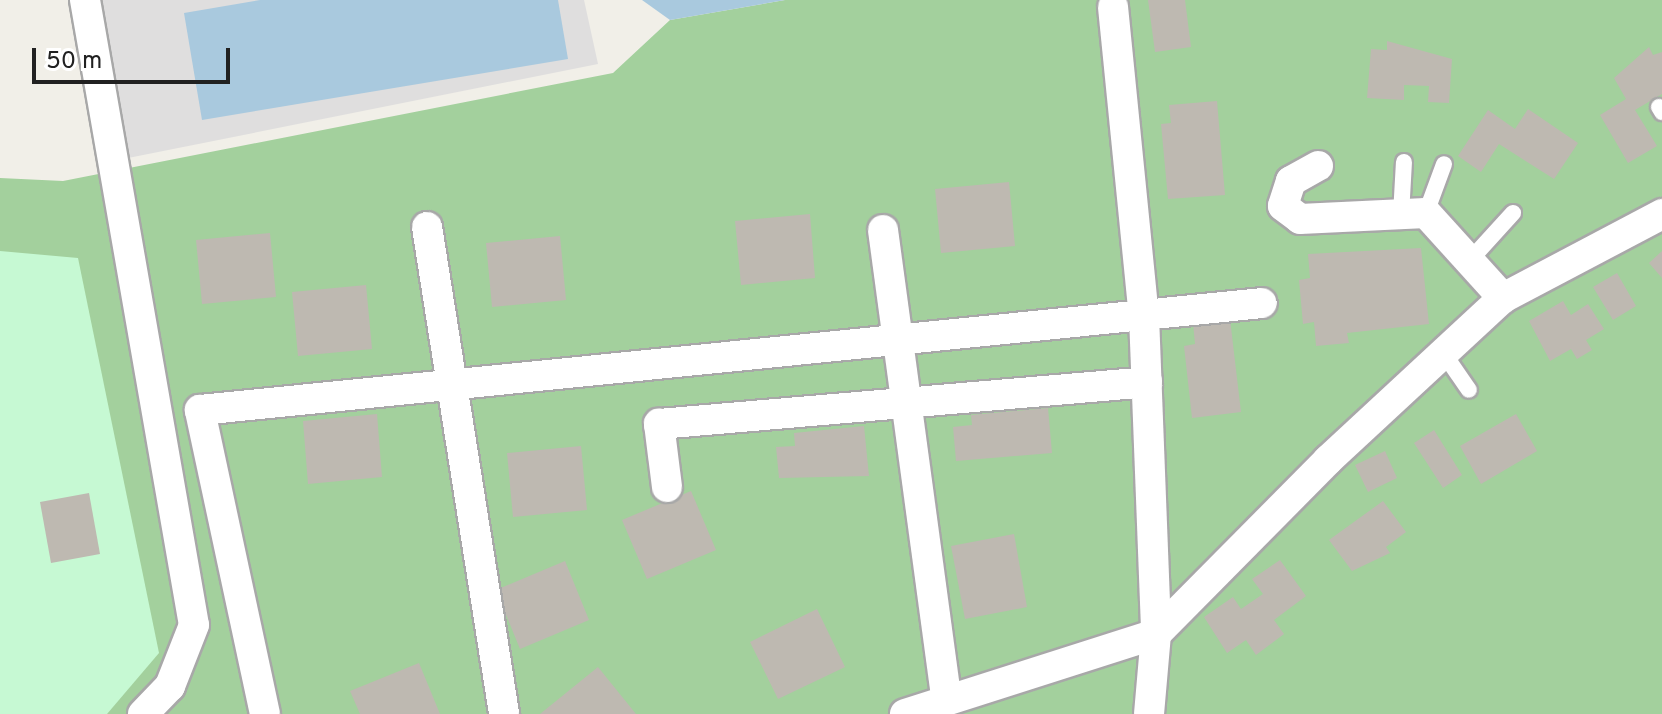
<!DOCTYPE html>
<style>
body{margin:0}
#map{position:relative;width:1662px;height:714px;overflow:hidden;background:#f1efe8;font-family:Overpass,sans-serif}
div>[style]{position:absolute}
[style*='--x']{left:calc(var(--x)*1px);top:calc(var(--y)*1px);width:calc(var(--w)*1px);rotate:calc(var(--a)*1deg)}
.residential>*{inset:0;background:#dfdede}
.forest>*{inset:0;background:#a3d09d}
.park>*{inset:0;background:#c6f9d3}
.water>*{inset:0;background:#a9c9de}
.building>*{inset:0;background:#beb9b1}
.roads{filter:drop-shadow(2px 0 #a8a8a8) drop-shadow(-2px 0 #a8a8a8) drop-shadow(0 2px #a8a8a8) drop-shadow(0 -2px #a8a8a8)}
.lane>*{height:16px;margin:-8px;padding:0 8px;transform-origin:8px;border-radius:8px;background:#fff}
.street>*{height:30px;margin:-15px;padding:0 15px;transform-origin:15px;border-radius:15px;background:#fff}
span{translate:-50% -50%;white-space:nowrap;text-align:center;line-height:1.15;-webkit-text-stroke:7px #fff;paint-order:stroke}
.scale{position:absolute;left:32px;top:48px;width:198px;height:36px;box-sizing:border-box;border:4px solid #212121;border-top:0;padding-left:10px;font-size:24px;line-height:28px;white-space:nowrap;color:#212121;-webkit-text-stroke:6px #fff;paint-order:stroke}
</style>
<div id="map">
<div class="residential">
<div style="clip-path:polygon(99px 0,584px 0,598px 64px,123px 159px)"></div>
</div>
<div class="forest">
<div style="clip-path:polygon(785px 0,1662px 0,1662px 714px,0 714px,0 178px,63px 181px,613px 73px,670px 20px)"></div>
</div>
<div class="park">
<div style="clip-path:polygon(0 251px,78px 258px,159px 653px,107px 714px,0 714px)"></div>
</div>
<div class="water">
<div style="clip-path:polygon(260px 0,558px 0,568px 59px,202px 120px,184px 13px)"></div>
<div style="clip-path:polygon(642px 0,785px 0,670px 20px)"></div>
</div>
<div class="building">
<div style="clip-path:polygon(1148px 0,1185px 0,1191px 47px,1155px 52px)"></div>
<div style="clip-path:polygon(1387px 41px,1452px 59px,1449px 103px,1428px 102px,1429px 86px,1404px 85px,1404px 100px,1367px 98px,1371px 49px,1387px 50px)"></div>
<div style="clip-path:polygon(1649px 47px,1653px 55px,1662px 52px,1662px 94px,1635px 110px,1657px 146px,1628px 163px,1600px 115px,1626px 99px,1614px 78px)"></div>
<div style="clip-path:polygon(1217px 101px,1225px 195px,1168px 199px,1161px 124px,1171px 123px,1169px 105px)"></div>
<div style="clip-path:polygon(1528px 109px,1578px 143px,1554px 179px,1499px 144px,1481px 172px,1458px 156px,1488px 110px,1515px 129px)"></div>
<div style="clip-path:polygon(1009px 182px,1015px 246px,941px 253px,935px 189px)"></div>
<div style="clip-path:polygon(810px 214px,815px 278px,741px 285px,735px 221px)"></div>
<div style="clip-path:polygon(270px 233px,276px 297px,202px 304px,196px 240px)"></div>
<div style="clip-path:polygon(560px 236px,566px 300px,492px 307px,486px 243px)"></div>
<div style="clip-path:polygon(1421px 248px,1429px 324px,1347px 333px,1349px 343px,1316px 346px,1314px 322px,1303px 324px,1299px 280px,1310px 278px,1308px 254px)"></div>
<div style="clip-path:polygon(1662px 251px,1662px 278px,1649px 263px)"></div>
<div style="clip-path:polygon(1617px 273px,1636px 306px,1613px 320px,1593px 287px)"></div>
<div style="clip-path:polygon(366px 285px,372px 349px,298px 356px,292px 292px)"></div>
<div style="clip-path:polygon(1563px 301px,1571px 315px,1588px 304px,1604px 329px,1586px 340px,1592px 350px,1577px 359px,1571px 349px,1550px 361px,1529px 321px)"></div>
<div style="clip-path:polygon(1230px 319px,1241px 412px,1192px 418px,1184px 346px,1195px 344px,1193px 323px)"></div>
<div style="clip-path:polygon(1048px 408px,1052px 453px,956px 461px,953px 427px,972px 425px,971px 415px)"></div>
<div style="clip-path:polygon(377px 414px,382px 477px,308px 484px,303px 421px)"></div>
<div style="clip-path:polygon(1516px 414px,1537px 451px,1481px 484px,1460px 446px)"></div>
<div style="clip-path:polygon(864px 426px,869px 476px,779px 478px,776px 447px,795px 446px,794px 433px)"></div>
<div style="clip-path:polygon(1434px 430px,1462px 475px,1443px 488px,1414px 443px)"></div>
<div style="clip-path:polygon(581px 446px,587px 510px,513px 517px,507px 453px)"></div>
<div style="clip-path:polygon(1385px 451px,1397px 478px,1368px 492px,1355px 465px)"></div>
<div style="clip-path:polygon(691px 491px,716px 550px,647px 579px,622px 520px)"></div>
<div style="clip-path:polygon(89px 493px,100px 554px,51px 563px,40px 502px)"></div>
<div style="clip-path:polygon(1383px 501px,1406px 532px,1386px 547px,1390px 553px,1352px 571px,1329px 540px)"></div>
<div style="clip-path:polygon(1014px 534px,1027px 607px,965px 619px,951px 546px)"></div>
<div style="clip-path:polygon(1280px 560px,1306px 596px,1274px 620px,1284px 634px,1256px 655px,1246px 640px,1227px 653px,1204px 617px,1233px 597px,1241px 609px,1263px 594px,1252px 579px)"></div>
<div style="clip-path:polygon(565px 561px,589px 620px,520px 649px,496px 590px)"></div>
<div style="clip-path:polygon(817px 609px,845px 667px,778px 699px,750px 642px)"></div>
<div style="clip-path:polygon(419px 663px,440px 714px,360px 714px,350px 691px)"></div>
<div style="clip-path:polygon(598px 667px,636px 714px,540px 714px)"></div>
</div>
<div class="roads">
<div class="lane">
<div style="--x:1659;--y:107;--w:6;--a:59"></div>
<div style="--x:1426;--y:213;--w:52;--a:-69.8"></div>
<div style="--x:1401;--y:215;--w:53;--a:-86.8"></div>
<div style="--x:1472;--y:258;--w:61;--a:-47.7"></div>
<div style="--x:1442;--y:351;--w:47;--a:55.3"></div>
</div>
<div class="street">
<div style="--x:85;--y:0;--w:634;--a:80.11"></div>
<div style="--x:194;--y:625;--w:66;--a:111.5"></div>
<div style="--x:170;--y:686;--w:39;--a:134"></div>
<div style="--x:1113;--y:7;--w:311;--a:84.3"></div>
<div style="--x:1144;--y:316;--w:318;--a:87.8"></div>
<div style="--x:1156;--y:634;--w:245;--a:-45.3"></div>
<div style="--x:1328;--y:460;--w:238;--a:-42.8"></div>
<div style="--x:1503;--y:298;--w:180;--a:-27.8"></div>
<div style="--x:1318;--y:166;--w:31;--a:151"></div>
<div style="--x:1291;--y:181;--w:26;--a:108"></div>
<div style="--x:1283;--y:206;--w:21;--a:37"></div>
<div style="--x:1300;--y:219;--w:126;--a:-2.7"></div>
<div style="--x:1426;--y:213;--w:115;--a:47.8"></div>
<div style="--x:427;--y:227;--w:493;--a:81"></div>
<div style="--x:883;--y:230;--w:473;--a:82.3"></div>
<div style="--x:667;--y:487;--w:64;--a:-97.2"></div>
<div style="--x:659;--y:424;--w:490;--a:-4.9"></div>
<div style="--x:265;--y:714;--w:311;--a:-102.1"></div>
<div style="--x:200;--y:410;--w:1067;--a:-5.75"></div>
<div style="--x:905;--y:714;--w:263;--a:-17.7"></div>
<div style="--x:1156;--y:634;--w:80;--a:95"></div>
</div>
</div>
<div class="scale">50 m</div>
</div>
